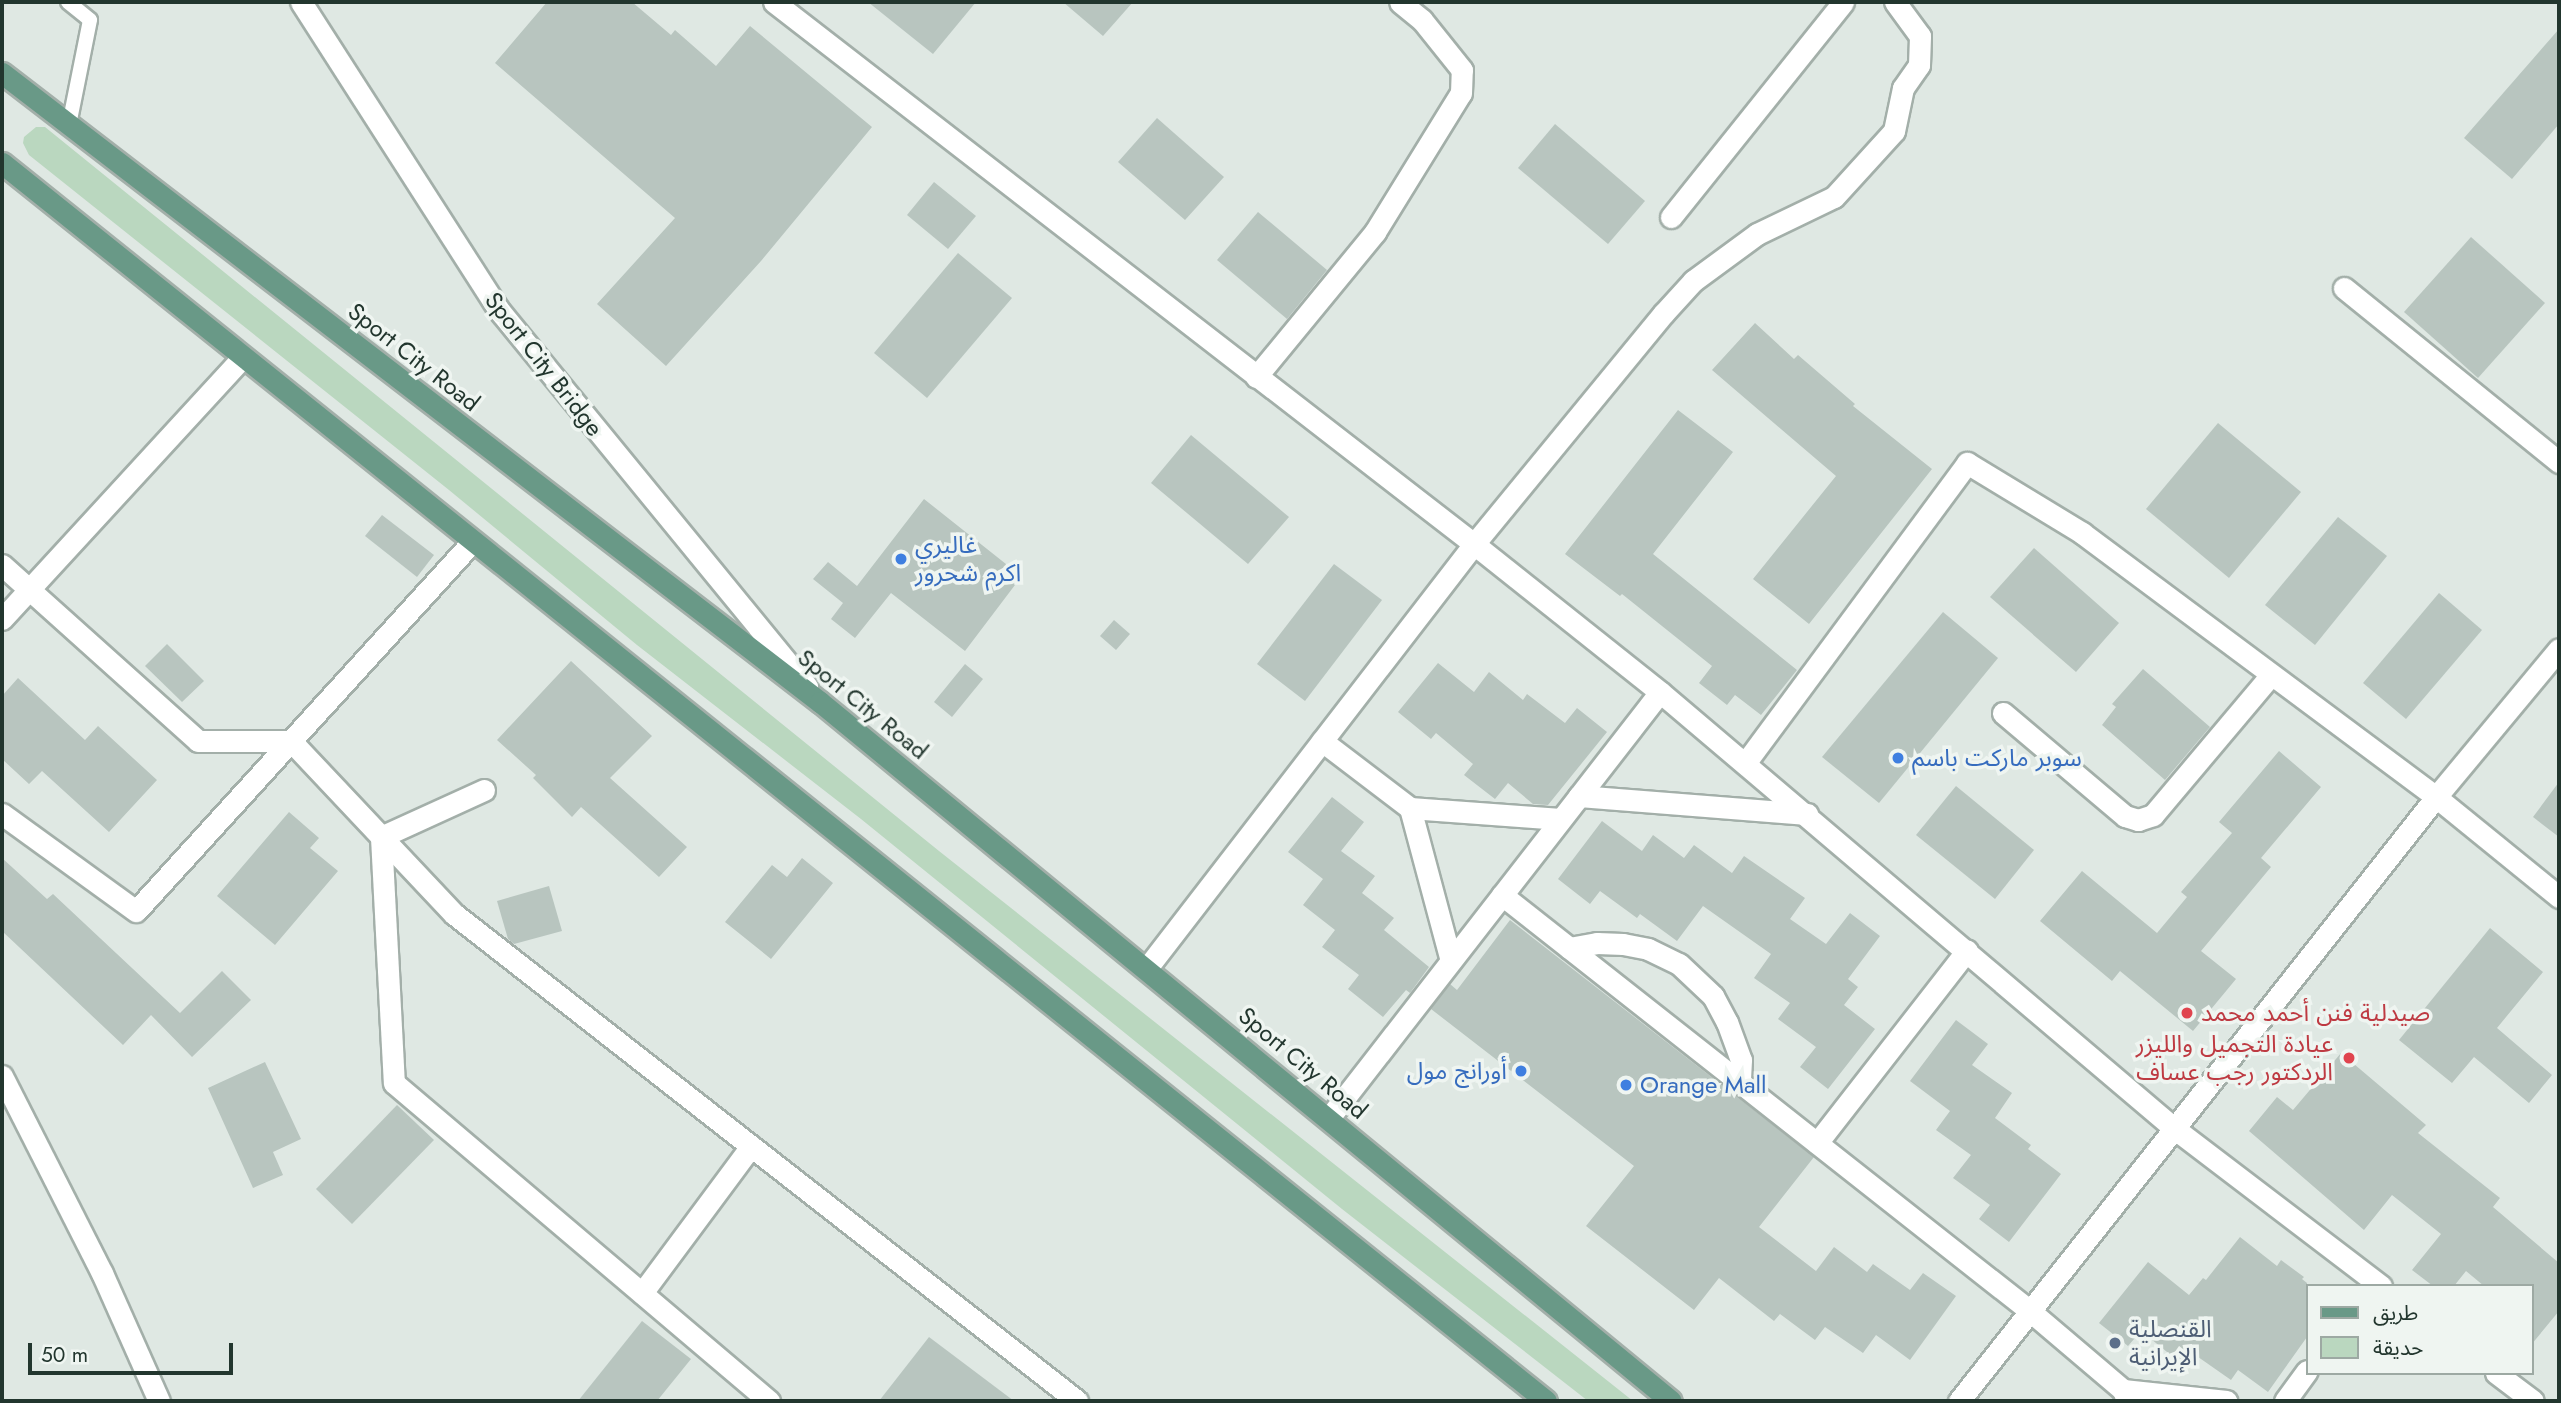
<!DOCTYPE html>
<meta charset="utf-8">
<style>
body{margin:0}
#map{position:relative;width:2561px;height:1403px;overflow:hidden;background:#dfe8e3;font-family:Jost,"Noto Sans Arabic",sans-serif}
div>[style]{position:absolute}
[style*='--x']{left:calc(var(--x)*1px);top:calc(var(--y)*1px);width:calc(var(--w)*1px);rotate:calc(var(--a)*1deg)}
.green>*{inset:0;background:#bad7bf}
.building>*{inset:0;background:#b8c5bf}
.roads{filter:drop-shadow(2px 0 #a3afa9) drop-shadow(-2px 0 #a3afa9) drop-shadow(0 2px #a3afa9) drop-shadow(0 -2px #a3afa9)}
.service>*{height:14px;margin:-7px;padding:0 7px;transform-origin:7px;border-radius:7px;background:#fff}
.minor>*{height:21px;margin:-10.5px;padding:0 10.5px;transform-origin:10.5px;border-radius:10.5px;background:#fff}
.tertiary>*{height:21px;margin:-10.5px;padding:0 10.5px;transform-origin:10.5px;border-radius:10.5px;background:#fff}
.secondary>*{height:21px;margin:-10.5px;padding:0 10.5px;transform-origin:10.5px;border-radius:10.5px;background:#fff}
.primary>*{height:21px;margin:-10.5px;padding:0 10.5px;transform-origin:10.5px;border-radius:10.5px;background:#699987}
.dots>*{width:19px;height:19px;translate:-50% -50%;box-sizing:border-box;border:4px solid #eff5f1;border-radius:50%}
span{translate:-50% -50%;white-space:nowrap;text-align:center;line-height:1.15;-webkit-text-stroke:7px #eff5f1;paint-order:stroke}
.street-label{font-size:24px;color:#22362e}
.shop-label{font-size:24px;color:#366cbe}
.left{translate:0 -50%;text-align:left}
.right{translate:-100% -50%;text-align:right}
.health-label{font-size:24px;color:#be3a42}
.service-label{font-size:24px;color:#4e5e75}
.frame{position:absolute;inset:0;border:4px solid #22362e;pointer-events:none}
.legend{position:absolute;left:2306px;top:1284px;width:228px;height:91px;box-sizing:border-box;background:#eff5f1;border:2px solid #9da9a3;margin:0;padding:9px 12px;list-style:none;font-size:21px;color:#22362e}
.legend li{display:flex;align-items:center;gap:14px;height:35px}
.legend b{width:35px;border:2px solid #9da9a3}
.scale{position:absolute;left:28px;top:1343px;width:205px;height:32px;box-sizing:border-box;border:4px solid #22362e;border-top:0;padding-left:9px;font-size:21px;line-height:24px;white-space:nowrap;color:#22362e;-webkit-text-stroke:5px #eff5f1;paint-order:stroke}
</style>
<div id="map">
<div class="green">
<div style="clip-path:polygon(36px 127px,45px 127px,939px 851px,1633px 1401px,1588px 1401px,1342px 1209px,861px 819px,637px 645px,449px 490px,29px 155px,23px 143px,24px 137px)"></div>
</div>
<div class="building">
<div style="clip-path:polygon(547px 2px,632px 2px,671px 35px,675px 30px,716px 66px,750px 26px,872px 127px,761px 261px,666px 366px,597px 304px,675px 218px,495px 63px)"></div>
<div style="clip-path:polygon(868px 2px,976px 2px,933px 54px)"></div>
<div style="clip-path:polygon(1063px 2px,1133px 2px,1103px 36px)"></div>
<div style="clip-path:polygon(2559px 29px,2559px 124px,2512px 179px,2464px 138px)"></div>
<div style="clip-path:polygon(1157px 118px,1224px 177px,1185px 220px,1118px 162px)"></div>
<div style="clip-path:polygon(1555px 124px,1645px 201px,1608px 244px,1518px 168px)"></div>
<div style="clip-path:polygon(934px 182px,976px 216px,948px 249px,907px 215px)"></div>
<div style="clip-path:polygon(1258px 212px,1327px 270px,1287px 319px,1217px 260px)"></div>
<div style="clip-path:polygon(2471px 237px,2545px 303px,2478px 378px,2404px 312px)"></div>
<div style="clip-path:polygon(958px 253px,1012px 298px,927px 398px,874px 353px)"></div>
<div style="clip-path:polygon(1755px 323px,1794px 359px,1798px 355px,1855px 404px,1853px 406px,1932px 469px,1809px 624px,1753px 579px,1836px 476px,1712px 370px)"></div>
<div style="clip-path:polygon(1678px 410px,1733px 452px,1653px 554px,1797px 670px,1761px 715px,1735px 695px,1727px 705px,1699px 683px,1712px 666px,1622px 594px,1620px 596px,1565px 554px)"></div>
<div style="clip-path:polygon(2218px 423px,2301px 492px,2229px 578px,2146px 509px)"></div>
<div style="clip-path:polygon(1191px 435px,1289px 517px,1248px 564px,1151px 483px)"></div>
<div style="clip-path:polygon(924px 499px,1011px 568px,1018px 581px,965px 651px,891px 593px,855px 638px,831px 619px,843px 603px,813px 579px,828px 562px,857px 586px)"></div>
<div style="clip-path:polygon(382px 515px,434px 555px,417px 577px,365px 536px)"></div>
<div style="clip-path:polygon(2338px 517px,2387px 556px,2315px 645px,2265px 605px)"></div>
<div style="clip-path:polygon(2034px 548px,2119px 623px,2076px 672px,1990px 597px)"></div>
<div style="clip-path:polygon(1334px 564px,1382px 600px,1305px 701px,1257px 664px)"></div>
<div style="clip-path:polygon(2439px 593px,2482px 630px,2406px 719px,2363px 683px)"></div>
<div style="clip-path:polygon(1943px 612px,1998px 658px,1879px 803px,1822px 757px)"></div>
<div style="clip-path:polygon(1114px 620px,1130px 634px,1116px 650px,1100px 636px)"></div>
<div style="clip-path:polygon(167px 644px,204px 681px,182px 702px,145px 666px)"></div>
<div style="clip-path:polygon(571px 661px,652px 736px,610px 778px,687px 847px,659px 877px,581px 807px,572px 817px,533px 778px,536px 775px,497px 740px)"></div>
<div style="clip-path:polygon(1438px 663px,1474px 692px,1489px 672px,1523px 700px,1527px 694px,1565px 723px,1577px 708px,1607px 732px,1548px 805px,1533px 804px,1508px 783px,1495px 799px,1464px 775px,1473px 764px,1436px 733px,1431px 739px,1398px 712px)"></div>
<div style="clip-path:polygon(965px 664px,983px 679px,952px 717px,934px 702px)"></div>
<div style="clip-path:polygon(2143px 669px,2210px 727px,2165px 780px,2102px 725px,2116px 707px,2112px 704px)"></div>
<div style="clip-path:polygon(18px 678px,85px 740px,98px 726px,157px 780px,109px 832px,42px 771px,29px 784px,2px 759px,2px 696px)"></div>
<div style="clip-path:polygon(2279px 751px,2321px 787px,2261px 858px,2271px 867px,2201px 951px,2236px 979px,2193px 1031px,2120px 971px,2112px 981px,2040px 921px,2082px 871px,2157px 933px,2187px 897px,2181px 892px,2232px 833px,2219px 822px)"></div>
<div style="clip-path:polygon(2559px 782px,2559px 837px,2533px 817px)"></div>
<div style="clip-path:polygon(1956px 786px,2034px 850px,1995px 899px,1916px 835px)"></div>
<div style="clip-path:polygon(1332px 797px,1364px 822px,1341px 851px,1375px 876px,1362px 893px,1394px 918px,1384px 930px,1429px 967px,1410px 993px,1406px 990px,1383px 1017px,1348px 989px,1359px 975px,1322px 947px,1335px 930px,1303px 905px,1323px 879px,1288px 852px)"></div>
<div style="clip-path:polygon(289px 812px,319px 838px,310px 848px,338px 871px,275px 945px,217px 896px)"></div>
<div style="clip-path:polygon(1602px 821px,1642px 851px,1653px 835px,1684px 858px,1694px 845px,1732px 873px,1744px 856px,1805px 898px,1790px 919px,1826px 944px,1850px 913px,1880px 936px,1848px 979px,1858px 987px,1844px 1005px,1875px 1029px,1828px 1089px,1800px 1067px,1816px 1047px,1778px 1019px,1790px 1003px,1754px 978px,1771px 954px,1703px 906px,1677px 941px,1640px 914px,1637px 918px,1600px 891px,1590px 904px,1558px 879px)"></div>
<div style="clip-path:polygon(2px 858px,47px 899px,53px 894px,180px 1013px,222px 971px,251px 1000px,192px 1057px,151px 1015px,123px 1045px,2px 931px)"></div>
<div style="clip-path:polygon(802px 858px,833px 883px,771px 959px,725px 922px,772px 865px,787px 877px)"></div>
<div style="clip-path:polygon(549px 886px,562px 931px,514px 944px,508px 939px,497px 901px)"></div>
<div style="clip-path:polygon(1510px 920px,1814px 1157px,1759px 1227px,1816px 1271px,1834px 1247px,1867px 1272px,1873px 1264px,1910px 1290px,1923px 1273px,1956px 1296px,1910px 1360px,1876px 1335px,1863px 1353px,1825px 1327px,1815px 1340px,1780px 1314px,1774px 1321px,1719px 1278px,1694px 1310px,1586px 1226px,1634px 1166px,1431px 1009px,1450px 984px,1457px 990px)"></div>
<div style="clip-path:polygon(2490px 928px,2543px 972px,2497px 1028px,2552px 1075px,2529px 1103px,2474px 1057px,2452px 1083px,2399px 1040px)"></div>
<div style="clip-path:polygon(1956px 1020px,1988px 1044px,1972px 1065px,2012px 1093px,1995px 1118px,2031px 1145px,2028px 1149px,2061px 1174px,2009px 1242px,1979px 1219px,1990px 1205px,1953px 1178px,1971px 1155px,1936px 1130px,1950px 1111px,1910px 1081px)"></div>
<div style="clip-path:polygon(2341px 1053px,2426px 1125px,2418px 1133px,2500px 1198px,2493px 1207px,2559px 1263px,2559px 1311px,2531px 1345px,2531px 1286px,2484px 1286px,2466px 1271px,2454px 1286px,2433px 1286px,2412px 1270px,2441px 1234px,2392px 1195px,2364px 1230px,2249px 1131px,2277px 1097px,2293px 1110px)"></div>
<div style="clip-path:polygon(265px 1062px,301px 1139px,273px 1152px,283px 1175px,253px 1188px,208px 1088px)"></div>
<div style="clip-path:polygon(397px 1105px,434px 1140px,352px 1224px,316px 1189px)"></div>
<div style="clip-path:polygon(2240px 1237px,2277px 1266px,2281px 1260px,2304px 1277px,2302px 1279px,2307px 1283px,2307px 1337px,2268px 1392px,2238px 1370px,2231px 1380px,2191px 1352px,2182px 1364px,2141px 1331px,2128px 1346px,2099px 1323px,2148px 1262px,2189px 1295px,2203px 1278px,2206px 1280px)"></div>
<div style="clip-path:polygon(642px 1321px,691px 1359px,657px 1401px,578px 1401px)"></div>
<div style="clip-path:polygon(929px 1337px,1014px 1401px,879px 1401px)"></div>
</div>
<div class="roads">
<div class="service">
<div style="--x:68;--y:2;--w:28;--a:39"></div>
<div style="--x:90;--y:20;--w:107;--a:101.3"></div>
</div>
<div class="minor">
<div style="--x:774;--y:2;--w:885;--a:37.75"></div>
<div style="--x:1474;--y:544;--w:238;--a:38.5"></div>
<div style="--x:1660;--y:692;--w:675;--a:40.32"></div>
<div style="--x:2175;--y:1129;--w:259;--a:37.3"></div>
<div style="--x:1671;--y:217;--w:275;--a:-51.3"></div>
<div style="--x:2344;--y:288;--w:277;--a:39"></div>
<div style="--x:1256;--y:377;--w:188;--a:-50.6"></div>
<div style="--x:1375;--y:232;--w:163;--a:-58.3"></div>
<div style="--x:1461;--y:93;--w:23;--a:-88"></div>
<div style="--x:1462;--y:70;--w:64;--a:-128.7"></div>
<div style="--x:1422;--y:20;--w:28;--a:-141"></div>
<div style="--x:2;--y:565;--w:263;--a:41.9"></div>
<div style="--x:198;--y:741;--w:93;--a:0"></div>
<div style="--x:291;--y:741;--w:238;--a:46.7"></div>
<div style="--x:454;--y:914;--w:791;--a:38.01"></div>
<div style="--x:2;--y:619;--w:356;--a:-47.4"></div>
<div style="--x:2003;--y:713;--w:160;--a:40.2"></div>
<div style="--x:2125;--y:816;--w:14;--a:17"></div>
<div style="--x:2138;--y:820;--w:16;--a:-18"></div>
<div style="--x:2153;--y:815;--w:182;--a:-49.9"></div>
<div style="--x:1322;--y:741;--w:111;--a:37.3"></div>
<div style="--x:1410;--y:808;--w:151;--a:4.2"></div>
<div style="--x:1746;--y:762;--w:372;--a:-53.5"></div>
<div style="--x:1967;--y:463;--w:135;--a:31.3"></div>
<div style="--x:2082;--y:533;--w:442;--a:36.7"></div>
<div style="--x:2436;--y:797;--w:159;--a:39.1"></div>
<div style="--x:484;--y:790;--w:113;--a:155.5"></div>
<div style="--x:381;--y:837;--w:246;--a:87"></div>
<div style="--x:394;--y:1083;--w:492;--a:40.3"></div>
<div style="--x:1579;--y:796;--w:229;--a:4.5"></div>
<div style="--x:1410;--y:808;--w:158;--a:75"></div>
<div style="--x:2;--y:814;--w:165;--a:35.9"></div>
<div style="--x:136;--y:911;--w:500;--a:-47.67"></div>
<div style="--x:1502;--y:895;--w:672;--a:38.23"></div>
<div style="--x:2030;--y:1311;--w:122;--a:40.3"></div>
<div style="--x:2123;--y:1390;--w:12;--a:70"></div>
<div style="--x:1569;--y:948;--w:28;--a:-10"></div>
<div style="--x:1597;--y:943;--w:26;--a:2"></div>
<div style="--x:1623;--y:944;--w:25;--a:11"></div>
<div style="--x:1648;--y:949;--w:34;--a:26"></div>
<div style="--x:1679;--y:964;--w:47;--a:43.3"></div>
<div style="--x:1713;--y:996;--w:30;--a:62"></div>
<div style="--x:1727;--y:1022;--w:40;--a:69.8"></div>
<div style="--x:1741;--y:1060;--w:22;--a:93"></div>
<div style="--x:1147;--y:968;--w:535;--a:-52.36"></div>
<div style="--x:1474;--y:544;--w:298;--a:-50.6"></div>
<div style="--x:1663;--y:314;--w:45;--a:-47.7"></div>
<div style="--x:1693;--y:281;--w:79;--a:-36.3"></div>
<div style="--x:1757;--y:234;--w:85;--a:-25.7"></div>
<div style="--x:1834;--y:197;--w:89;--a:-47.7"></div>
<div style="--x:1894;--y:131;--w:44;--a:-78.2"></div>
<div style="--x:1903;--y:88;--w:28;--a:-55"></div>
<div style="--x:1919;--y:65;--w:29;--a:-88"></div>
<div style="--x:1920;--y:36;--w:42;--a:-126.3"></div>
<div style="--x:2;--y:1076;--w:221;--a:63.1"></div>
<div style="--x:102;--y:1273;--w:140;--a:66"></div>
<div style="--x:1329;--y:1118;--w:539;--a:-52.15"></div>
<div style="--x:1817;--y:1143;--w:244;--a:-52.1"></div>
<div style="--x:642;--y:1293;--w:183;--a:-53.4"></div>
<div style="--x:2496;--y:1373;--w:46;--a:37.1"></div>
<div style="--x:2123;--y:1390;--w:104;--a:6.1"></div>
<div style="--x:2285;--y:1401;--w:37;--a:-54"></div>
</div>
<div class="tertiary">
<div style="--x:1959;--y:1401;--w:770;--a:-51.7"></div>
<div style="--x:2436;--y:797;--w:192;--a:-50.3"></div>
</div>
<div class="secondary">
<div style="--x:301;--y:2;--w:365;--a:57.3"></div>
<div style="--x:498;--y:309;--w:488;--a:50.7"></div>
</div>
<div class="primary">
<div style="--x:2;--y:73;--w:1032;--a:37.56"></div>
<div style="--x:820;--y:702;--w:1101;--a:39.4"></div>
<div style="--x:2;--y:163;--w:1979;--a:38.72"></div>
</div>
</div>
<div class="dots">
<div style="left:901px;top:559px;background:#3f7fe0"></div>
<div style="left:1898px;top:758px;background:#3f7fe0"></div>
<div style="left:2187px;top:1013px;background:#e0444e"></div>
<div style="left:2349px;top:1058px;background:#e0444e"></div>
<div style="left:1521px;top:1071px;background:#3f7fe0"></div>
<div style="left:1626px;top:1085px;background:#3f7fe0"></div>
<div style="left:2115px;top:1343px;background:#5c6f8a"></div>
</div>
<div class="street-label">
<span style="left:414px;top:357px;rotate:38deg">Sport City Road</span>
<span style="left:544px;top:364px;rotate:52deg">Sport City Bridge</span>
<span style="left:863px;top:704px;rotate:39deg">Sport City Road</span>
<span style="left:1303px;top:1063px;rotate:40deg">Sport City Road</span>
</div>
<div class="shop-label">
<span class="left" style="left:915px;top:559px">غاليري<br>اكرم شحرور</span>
<span class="left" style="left:1912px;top:758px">سوبر ماركت باسم</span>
<span class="right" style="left:1507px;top:1071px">أورانج مول</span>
<span class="left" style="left:1640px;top:1085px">Orange Mall</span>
</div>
<div class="health-label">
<span class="left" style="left:2201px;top:1013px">صيدلية فنن أحمد محمد</span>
<span class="right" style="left:2333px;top:1058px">عيادة التجميل والليزر<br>الردكتور رجب عساف</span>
</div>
<div class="service-label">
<span class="left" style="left:2129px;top:1343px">القنصلية<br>الإيرانية</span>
</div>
<div class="frame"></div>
<ul class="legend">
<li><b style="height:9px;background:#699987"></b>طريق</li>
<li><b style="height:19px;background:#bad7bf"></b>حديقة</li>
</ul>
<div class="scale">50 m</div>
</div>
